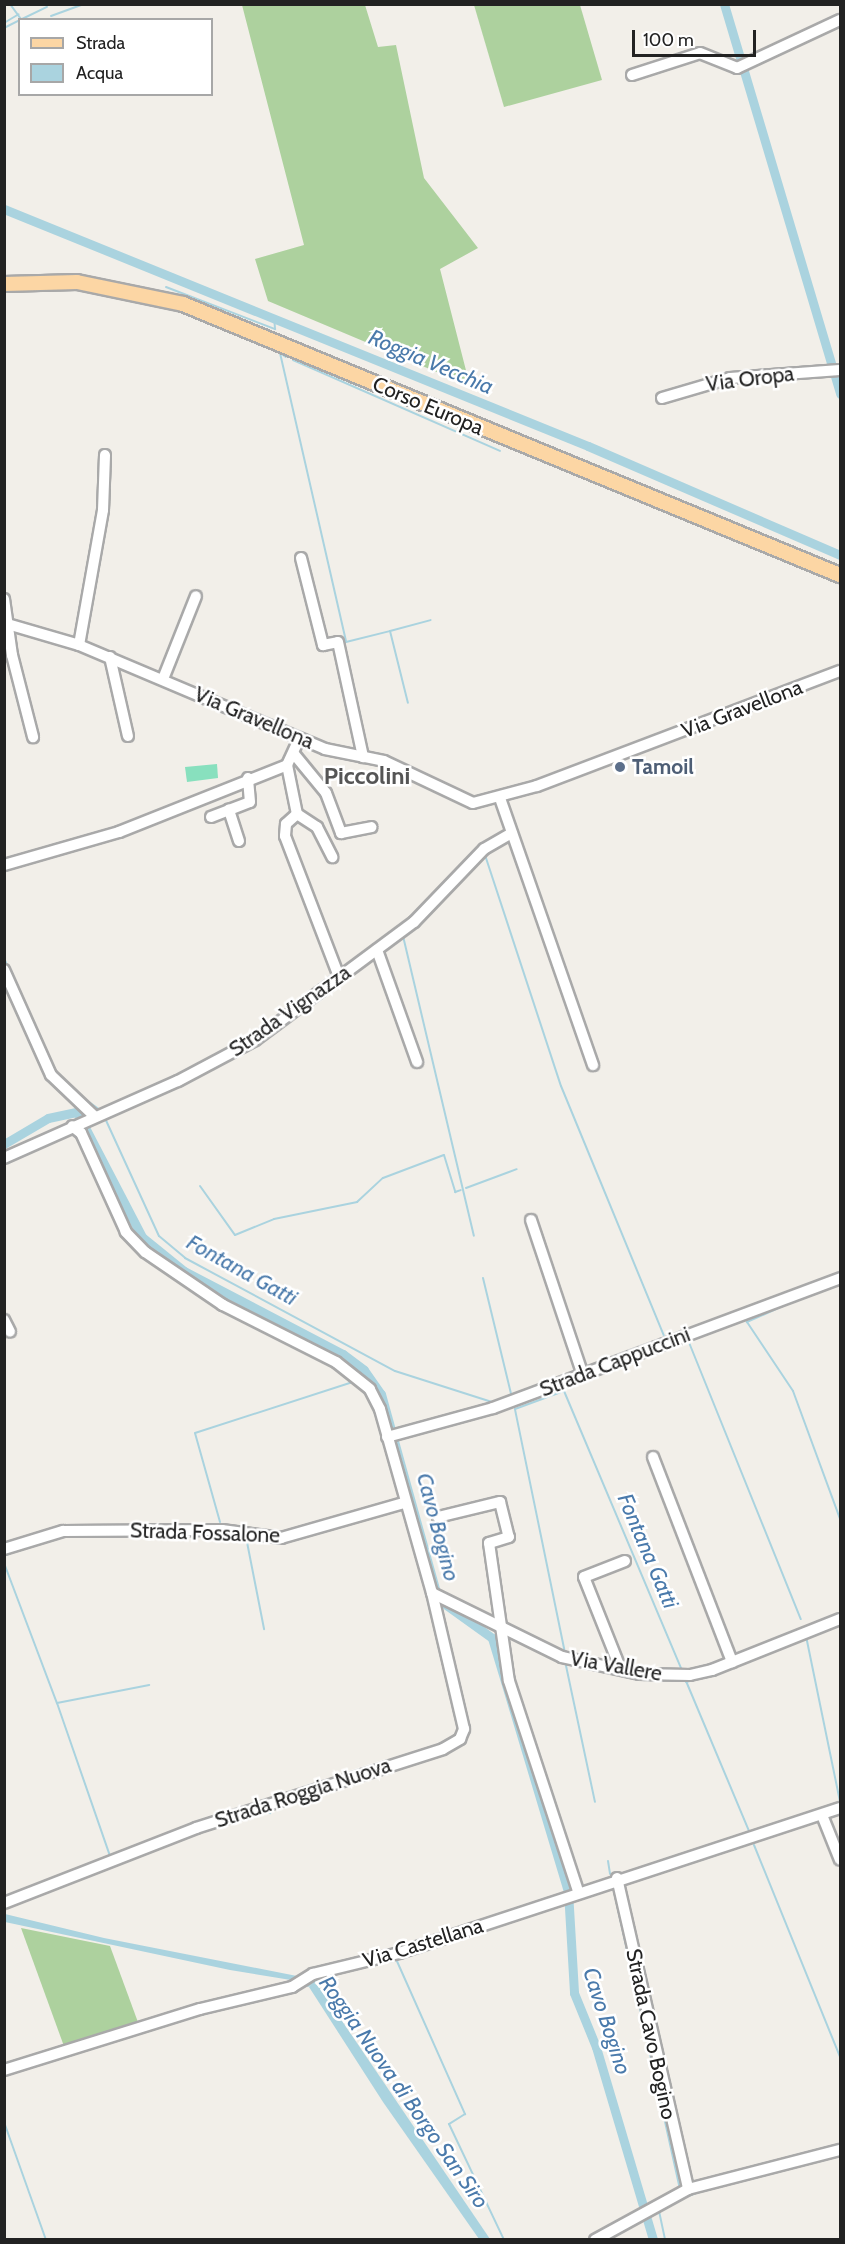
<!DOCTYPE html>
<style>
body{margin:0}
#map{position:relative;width:845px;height:2244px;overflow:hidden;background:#f2efe9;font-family:Cabin,sans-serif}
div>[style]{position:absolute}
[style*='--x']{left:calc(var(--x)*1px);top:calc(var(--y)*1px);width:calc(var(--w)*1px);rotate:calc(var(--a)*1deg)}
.forest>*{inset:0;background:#add19e}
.pitch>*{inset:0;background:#88e0be}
.water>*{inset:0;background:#aad3df}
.stream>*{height:2px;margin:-1px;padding:0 1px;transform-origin:1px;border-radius:1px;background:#aad3df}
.canal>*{height:9px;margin:-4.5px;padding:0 4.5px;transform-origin:4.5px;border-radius:4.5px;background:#aad3df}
.roads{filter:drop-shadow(2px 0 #a9a9a9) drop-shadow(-2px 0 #a9a9a9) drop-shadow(0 2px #a9a9a9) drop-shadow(0 -2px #a9a9a9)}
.minor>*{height:10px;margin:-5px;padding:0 5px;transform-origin:5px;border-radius:5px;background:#fff}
.major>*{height:14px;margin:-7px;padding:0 7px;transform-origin:7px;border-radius:7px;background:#fcd6a4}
.dots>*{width:16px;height:16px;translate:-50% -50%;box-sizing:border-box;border:3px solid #fff;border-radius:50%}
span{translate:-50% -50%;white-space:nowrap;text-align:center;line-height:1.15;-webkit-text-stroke:5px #fff;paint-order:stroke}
.street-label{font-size:21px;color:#222}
.service-label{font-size:21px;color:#4e5e75;font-weight:700}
.left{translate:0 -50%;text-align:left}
.water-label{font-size:22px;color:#4a7aab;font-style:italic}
.quarter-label{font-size:24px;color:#555;font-weight:700}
.frame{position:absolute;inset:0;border:6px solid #222;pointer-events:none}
.legend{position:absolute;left:18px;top:18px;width:195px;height:78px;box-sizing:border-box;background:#fff;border:2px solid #a7a7a7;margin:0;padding:8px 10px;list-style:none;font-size:18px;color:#222}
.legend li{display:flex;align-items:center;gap:12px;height:30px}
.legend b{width:30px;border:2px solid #a7a7a7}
.scale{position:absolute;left:632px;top:30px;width:124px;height:27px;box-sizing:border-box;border:3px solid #222;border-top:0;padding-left:8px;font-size:18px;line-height:21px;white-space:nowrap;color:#222;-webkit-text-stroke:4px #fff;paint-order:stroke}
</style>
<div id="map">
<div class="forest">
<div style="clip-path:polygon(242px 5px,365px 5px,378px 47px,396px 45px,424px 178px,478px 248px,440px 269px,470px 386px,268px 301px,255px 259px,304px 245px)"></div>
<div style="clip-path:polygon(474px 5px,580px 5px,602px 80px,504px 107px)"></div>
<div style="clip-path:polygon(21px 1928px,110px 1946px,139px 2025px,65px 2049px)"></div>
</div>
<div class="pitch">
<div style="clip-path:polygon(217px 764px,218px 778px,187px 782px,185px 767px)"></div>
</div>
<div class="water">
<div style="clip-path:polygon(5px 1914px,104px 1938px,302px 1977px,297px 1981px,230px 1970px,5px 1922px)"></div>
<div style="clip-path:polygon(313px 1982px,319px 1987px,490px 2239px,479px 2239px,383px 2102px,309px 1987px)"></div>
</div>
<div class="stream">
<div style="--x:10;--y:4;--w:19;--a:54"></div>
<div style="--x:51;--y:16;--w:35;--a:-20"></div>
<div style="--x:20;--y:20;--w:30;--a:-26"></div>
<div style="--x:4;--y:23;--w:17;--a:-31"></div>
<div style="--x:4;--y:28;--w:18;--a:-27"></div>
<div style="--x:166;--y:287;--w:117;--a:21.1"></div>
<div style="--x:275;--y:329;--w:13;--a:-94"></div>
<div style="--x:280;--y:353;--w:296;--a:77.1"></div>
<div style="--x:346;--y:642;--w:45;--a:-14"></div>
<div style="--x:390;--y:631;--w:74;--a:76"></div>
<div style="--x:280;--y:353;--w:7;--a:34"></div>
<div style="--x:293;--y:360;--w:226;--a:23.7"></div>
<div style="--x:390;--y:631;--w:42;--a:-15"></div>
<div style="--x:485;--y:855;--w:243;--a:71.8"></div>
<div style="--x:561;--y:1086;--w:273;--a:67.6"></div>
<div style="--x:403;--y:936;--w:308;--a:76.7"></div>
<div style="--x:4;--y:958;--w:13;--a:67"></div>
<div style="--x:82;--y:1097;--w:24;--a:36"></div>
<div style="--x:104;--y:1116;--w:132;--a:65.4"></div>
<div style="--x:159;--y:1236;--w:34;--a:40"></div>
<div style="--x:185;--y:1258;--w:238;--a:28.3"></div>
<div style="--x:395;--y:1371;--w:105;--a:17.7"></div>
<div style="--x:200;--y:1186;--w:60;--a:54.5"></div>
<div style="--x:235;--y:1235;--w:42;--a:-22.3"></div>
<div style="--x:274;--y:1219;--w:85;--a:-11.6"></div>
<div style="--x:357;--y:1202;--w:35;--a:-43"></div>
<div style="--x:383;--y:1178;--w:65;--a:-20.7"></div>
<div style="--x:444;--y:1155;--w:39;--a:73"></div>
<div style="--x:455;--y:1192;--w:6;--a:-18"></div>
<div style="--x:466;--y:1188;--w:54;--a:-20.4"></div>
<div style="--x:483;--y:1278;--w:123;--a:76.4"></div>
<div style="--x:796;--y:1300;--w:54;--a:155.8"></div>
<div style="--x:747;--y:1322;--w:83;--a:56.3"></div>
<div style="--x:793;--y:1391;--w:136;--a:69.8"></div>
<div style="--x:688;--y:1340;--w:301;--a:68"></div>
<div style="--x:220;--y:1522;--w:92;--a:-105.7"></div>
<div style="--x:195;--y:1433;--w:169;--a:-17.9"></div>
<div style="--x:246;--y:1537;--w:94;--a:78.9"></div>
<div style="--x:4;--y:1556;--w:10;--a:-24"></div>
<div style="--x:4;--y:1563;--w:150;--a:69.3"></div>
<div style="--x:57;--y:1703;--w:94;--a:-11.1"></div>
<div style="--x:806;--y:1636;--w:168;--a:78.4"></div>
<div style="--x:565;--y:1653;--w:249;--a:-101.6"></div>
<div style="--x:515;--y:1409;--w:52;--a:-20.2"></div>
<div style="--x:564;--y:1391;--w:304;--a:67.1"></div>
<div style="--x:565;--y:1661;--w:144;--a:78"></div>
<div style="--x:686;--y:1681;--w:163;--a:67.2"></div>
<div style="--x:686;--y:1682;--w:27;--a:-15"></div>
<div style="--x:57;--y:1703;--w:165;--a:70.9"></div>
<div style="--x:263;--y:1810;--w:8;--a:23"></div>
<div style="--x:754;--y:1845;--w:229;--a:67.9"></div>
<div style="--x:608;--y:1861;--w:13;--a:81"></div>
<div style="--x:613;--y:1887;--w:308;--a:77.5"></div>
<div style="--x:396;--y:1959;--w:170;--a:66"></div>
<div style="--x:465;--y:2114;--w:19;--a:148"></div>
<div style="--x:449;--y:2124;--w:128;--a:64.6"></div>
<div style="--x:308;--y:1986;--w:17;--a:-31"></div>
<div style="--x:292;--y:1992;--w:7;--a:-16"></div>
<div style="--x:16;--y:2072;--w:117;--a:-17.4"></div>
<div style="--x:4;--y:2122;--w:125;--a:70.4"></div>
<div style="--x:683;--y:2198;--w:20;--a:-20"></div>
<div style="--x:668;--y:2206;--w:16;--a:-27"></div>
<div style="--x:659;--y:2211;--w:30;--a:78"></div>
</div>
<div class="canal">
<div style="--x:724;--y:4;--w:407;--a:73.4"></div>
<div style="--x:4;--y:209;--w:630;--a:22.09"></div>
<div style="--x:588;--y:446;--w:275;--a:23.4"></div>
<div style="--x:4;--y:1144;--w:51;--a:-30.6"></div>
<div style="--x:48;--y:1118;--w:30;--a:-12"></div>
<div style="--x:77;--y:1112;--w:141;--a:62.5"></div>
<div style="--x:142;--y:1237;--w:54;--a:39"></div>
<div style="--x:184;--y:1271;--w:179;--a:27.6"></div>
<div style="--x:343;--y:1354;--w:26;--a:37"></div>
<div style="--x:364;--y:1370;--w:29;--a:55"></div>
<div style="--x:381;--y:1394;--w:213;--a:74.5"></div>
<div style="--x:438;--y:1599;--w:67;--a:35.8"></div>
<div style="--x:492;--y:1638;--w:264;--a:73.3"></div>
<div style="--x:568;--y:1891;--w:102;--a:86.6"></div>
<div style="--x:574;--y:1993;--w:58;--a:67.8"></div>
<div style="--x:596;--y:2047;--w:201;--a:73.5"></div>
</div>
<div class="roads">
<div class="minor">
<div style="--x:632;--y:75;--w:71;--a:-17.9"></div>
<div style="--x:700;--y:53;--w:40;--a:22"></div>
<div style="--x:737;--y:68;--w:114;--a:-25"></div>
<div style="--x:662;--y:398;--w:71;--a:-16.4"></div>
<div style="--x:730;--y:378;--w:110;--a:-4.2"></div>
<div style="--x:301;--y:558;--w:90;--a:75.8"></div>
<div style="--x:323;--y:645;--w:15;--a:-11"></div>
<div style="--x:338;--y:642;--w:118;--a:77.7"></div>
<div style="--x:4;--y:599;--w:57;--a:81.9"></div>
<div style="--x:12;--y:655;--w:85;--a:75.6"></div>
<div style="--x:4;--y:623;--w:78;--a:16.3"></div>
<div style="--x:79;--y:645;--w:267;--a:22.9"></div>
<div style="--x:325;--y:749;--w:60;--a:11.5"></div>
<div style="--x:384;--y:761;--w:98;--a:25.3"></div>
<div style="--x:473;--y:803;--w:66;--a:-14.9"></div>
<div style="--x:537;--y:786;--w:324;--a:-20.8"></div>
<div style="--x:79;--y:645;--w:137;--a:-79.9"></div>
<div style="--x:103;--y:510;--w:55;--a:-87.9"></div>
<div style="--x:110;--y:657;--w:81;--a:77.2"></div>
<div style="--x:163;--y:679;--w:89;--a:-68.3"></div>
<div style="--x:294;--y:754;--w:50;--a:50.6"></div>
<div style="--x:326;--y:793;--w:43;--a:69.4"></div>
<div style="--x:341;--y:833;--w:31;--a:-11"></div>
<div style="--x:287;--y:765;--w:50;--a:78.5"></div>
<div style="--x:297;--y:814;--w:15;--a:138"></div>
<div style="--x:286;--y:824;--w:12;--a:95"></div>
<div style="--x:285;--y:836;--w:151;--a:69"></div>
<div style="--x:500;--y:798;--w:283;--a:70.8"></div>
<div style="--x:297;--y:814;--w:24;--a:33"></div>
<div style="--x:317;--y:827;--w:34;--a:63"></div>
<div style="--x:211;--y:817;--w:19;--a:-21"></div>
<div style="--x:239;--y:841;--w:33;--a:-108"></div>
<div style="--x:229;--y:810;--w:22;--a:-21"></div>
<div style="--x:250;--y:802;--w:24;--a:-95"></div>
<div style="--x:4;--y:865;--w:120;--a:-16"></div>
<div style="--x:119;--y:832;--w:181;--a:-21.7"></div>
<div style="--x:287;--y:765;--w:29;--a:-65"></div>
<div style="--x:377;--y:950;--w:119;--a:70.3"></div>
<div style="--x:4;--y:970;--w:115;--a:65.9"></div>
<div style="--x:51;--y:1075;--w:59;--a:43.6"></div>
<div style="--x:4;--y:1158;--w:190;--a:-23.9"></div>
<div style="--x:178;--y:1081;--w:87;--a:-28"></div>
<div style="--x:255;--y:1040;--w:198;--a:-36.6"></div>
<div style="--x:414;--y:922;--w:101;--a:-46.2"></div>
<div style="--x:484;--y:849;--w:32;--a:-30"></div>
<div style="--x:531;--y:1220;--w:163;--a:71.5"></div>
<div style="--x:4;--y:1320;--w:13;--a:63"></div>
<div style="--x:387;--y:1437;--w:110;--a:-15.3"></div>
<div style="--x:493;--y:1408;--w:371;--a:-20.5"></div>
<div style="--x:653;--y:1457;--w:220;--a:68.9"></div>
<div style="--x:438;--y:1517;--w:64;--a:-13.6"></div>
<div style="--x:500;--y:1502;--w:36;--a:76"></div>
<div style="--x:509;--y:1537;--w:21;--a:163"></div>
<div style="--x:489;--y:1543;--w:139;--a:81.8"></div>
<div style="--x:509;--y:1681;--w:221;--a:71.8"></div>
<div style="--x:4;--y:1549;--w:62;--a:-17"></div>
<div style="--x:63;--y:1531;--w:159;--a:-0.4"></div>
<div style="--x:222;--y:1530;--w:60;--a:7.7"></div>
<div style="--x:281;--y:1538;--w:128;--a:-15.9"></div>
<div style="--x:432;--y:1593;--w:145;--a:26.2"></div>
<div style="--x:562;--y:1657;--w:80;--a:12.3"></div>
<div style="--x:640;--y:1674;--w:50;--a:1.1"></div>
<div style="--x:690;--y:1675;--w:23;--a:-13"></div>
<div style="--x:712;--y:1670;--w:138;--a:-21.7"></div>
<div style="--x:621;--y:1670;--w:100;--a:-111.7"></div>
<div style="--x:584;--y:1577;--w:44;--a:-21.3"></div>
<div style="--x:822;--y:1815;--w:48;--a:68.2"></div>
<div style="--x:617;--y:1878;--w:319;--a:77.1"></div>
<div style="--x:4;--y:1903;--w:206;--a:-21.3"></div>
<div style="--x:196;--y:1828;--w:259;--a:-17.7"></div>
<div style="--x:443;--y:1749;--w:20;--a:-30"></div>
<div style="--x:460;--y:1739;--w:11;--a:-68"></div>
<div style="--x:464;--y:1729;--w:140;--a:-103.2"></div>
<div style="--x:432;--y:1593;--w:191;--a:-105.8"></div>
<div style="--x:380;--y:1409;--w:22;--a:-117"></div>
<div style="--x:370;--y:1389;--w:43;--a:-141.5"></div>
<div style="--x:336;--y:1362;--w:127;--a:-153.2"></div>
<div style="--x:223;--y:1305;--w:94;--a:-145.8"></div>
<div style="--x:145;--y:1252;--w:28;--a:-134"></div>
<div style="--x:126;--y:1232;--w:109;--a:-114.4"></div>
<div style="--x:81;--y:1133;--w:11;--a:-142"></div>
<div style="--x:4;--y:2070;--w:205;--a:-17.3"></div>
<div style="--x:200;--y:2009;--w:95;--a:-13.4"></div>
<div style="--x:292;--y:1987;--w:25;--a:-32"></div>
<div style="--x:313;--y:1974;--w:89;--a:-13.7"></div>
<div style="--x:399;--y:1953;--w:464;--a:-18.2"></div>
<div style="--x:595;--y:2240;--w:106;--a:-28.7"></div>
<div style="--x:688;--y:2189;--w:157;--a:-14.4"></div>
</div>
<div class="major">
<div style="--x:4;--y:284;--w:73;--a:-1.6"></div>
<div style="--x:77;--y:282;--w:108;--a:11.7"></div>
<div style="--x:183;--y:304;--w:711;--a:22.42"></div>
</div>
</div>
<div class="dots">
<div style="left:620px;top:767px;background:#5c6f8a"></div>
</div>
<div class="street-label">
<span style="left:750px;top:379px;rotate:-7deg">Via Oropa</span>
<span style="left:428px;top:406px;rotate:23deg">Corso Europa</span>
<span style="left:742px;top:709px;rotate:-21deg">Via Gravellona</span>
<span style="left:254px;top:718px;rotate:23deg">Via Gravellona</span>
<span style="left:290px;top:1011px;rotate:-35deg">Strada Vignazza</span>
<span style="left:615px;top:1362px;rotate:-21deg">Strada Cappuccini</span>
<span style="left:205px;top:1533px;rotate:2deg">Strada Fossalone</span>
<span style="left:616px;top:1666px;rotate:10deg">Via Vallere</span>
<span style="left:303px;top:1793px;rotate:-18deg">Strada Roggia Nuova</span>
<span style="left:423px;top:1943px;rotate:-17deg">Via Castellana</span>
<span style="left:651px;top:2034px;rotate:78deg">Strada Cavo Bogino</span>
</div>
<div class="service-label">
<span class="left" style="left:632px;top:767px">Tamoil</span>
</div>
<div class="water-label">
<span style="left:431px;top:362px;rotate:23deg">Roggia Vecchia</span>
<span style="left:242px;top:1270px;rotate:29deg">Fontana Gatti</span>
<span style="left:438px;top:1527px;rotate:75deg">Cavo Bogino</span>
<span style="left:648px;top:1551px;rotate:67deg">Fontana Gatti</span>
<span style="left:607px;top:2021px;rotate:72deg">Cavo Bogino</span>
<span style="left:404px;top:2092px;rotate:55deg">Roggia Nuova di Borgo San Siro</span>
</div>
<div class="quarter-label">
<span style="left:367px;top:776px">Piccolini</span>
</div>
<div class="frame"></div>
<ul class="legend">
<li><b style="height:8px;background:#fcd6a4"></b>Strada</li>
<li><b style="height:16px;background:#aad3df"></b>Acqua</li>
</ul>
<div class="scale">100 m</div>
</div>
